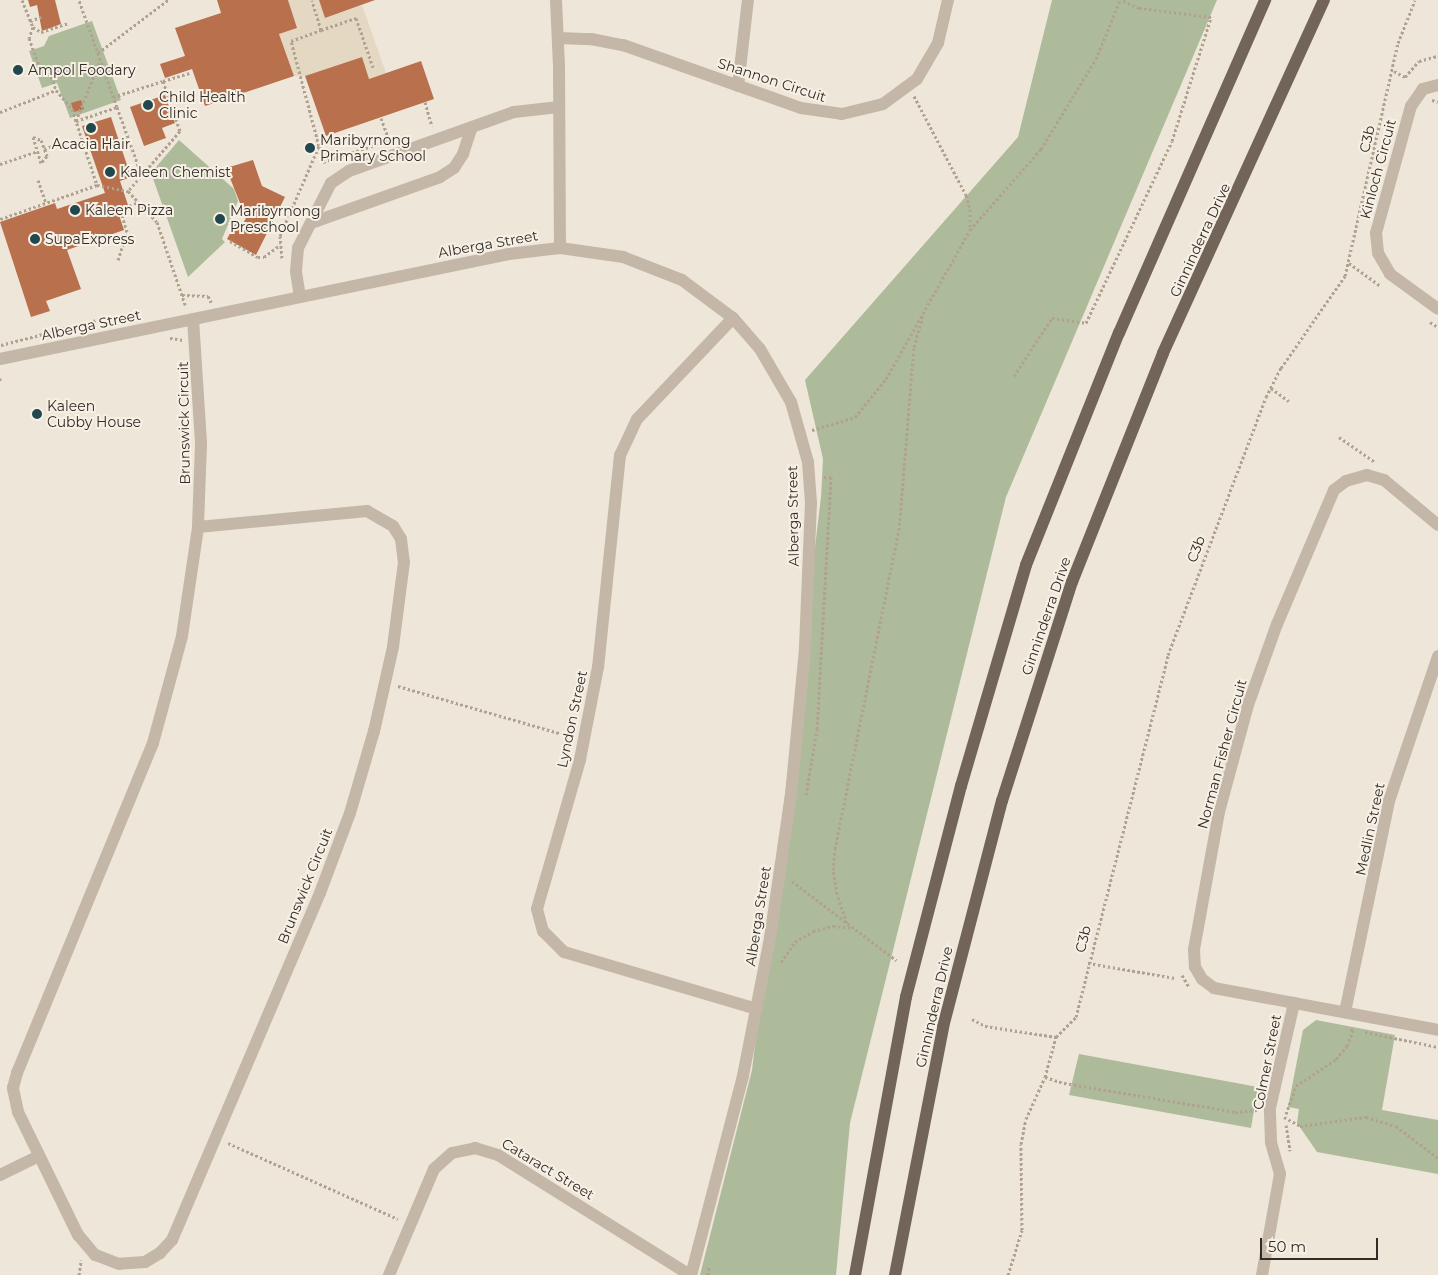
<!DOCTYPE html>
<style>
body{margin:0}
#map{position:relative;width:1438px;height:1275px;overflow:hidden;background:#eee6d9;font-family:Montserrat,sans-serif}
div>[style]{position:absolute}
[style*='--x']{left:calc(var(--x)*1px);top:calc(var(--y)*1px);width:calc(var(--w)*1px);rotate:calc(var(--a)*1deg)}
.green>*{inset:0;background:#aebb9b}
.plaza>*{inset:0;background:#e5d8c2}
.building>*{inset:0;background:#b9714d}
.path>*{height:3px;margin-top:-1.5px;transform-origin:0;background:repeating-linear-gradient(90deg,#b0a191 0 2.5px,transparent 0 5px)}
.minor>*{height:12px;margin:-6px;padding:0 6px;transform-origin:6px;border-radius:6px;background:#c5b7a7}
.major>*{height:12px;margin:-6px;padding:0 6px;transform-origin:6px;border-radius:6px;background:#726459}
.dots>*{width:14px;height:14px;translate:-50% -50%;box-sizing:border-box;border:2px solid #f6f0e5;border-radius:50%}
span{translate:-50% -50%;white-space:nowrap;text-align:center;line-height:1.15;-webkit-text-stroke:4px #f6f0e5;paint-order:stroke}
.poi-label{font-size:14px;color:#322b27}
.left{translate:0 -50%;text-align:left}
.street-label{font-size:14px;color:#322b27}
.scale{position:absolute;left:1260px;top:1238px;width:118px;height:22px;box-sizing:border-box;border:2px solid #322b27;border-top:0;padding-left:6px;font-size:15px;line-height:18px;white-space:nowrap;color:#322b27;-webkit-text-stroke:4px #f6f0e5;paint-order:stroke}
</style>
<div id="map">
<div class="green">
<div style="clip-path:polygon(1052px 0,1217px 0,1006px 497px,850px 1123px,836px 1275px,700px 1275px,752px 1070px,821px 497px,823px 459px,805px 380px,1018px 137px)"></div>
<div style="clip-path:polygon(92px 21px,121px 100px,70px 118px,57px 83px,42px 88px,29px 51px,44px 46px,49px 36px)"></div>
<div style="clip-path:polygon(179px 140px,234px 189px,238px 201px,222px 239px,225px 242px,188px 277px,151px 173px)"></div>
<div style="clip-path:polygon(1316px 1020px,1395px 1035px,1382px 1110px,1438px 1120px,1438px 1174px,1317px 1152px,1297px 1123px,1299px 1109px,1288px 1107px,1303px 1030px)"></div>
<div style="clip-path:polygon(1079px 1054px,1258px 1087px,1251px 1128px,1069px 1095px)"></div>
</div>
<div class="plaza">
<div style="clip-path:polygon(288px 0,319px 0,325px 18px,362px 5px,386px 73px,369px 79px,361px 57px,305px 76px,294px 76px,279px 34px,297px 28px)"></div>
</div>
<div class="building">
<div style="clip-path:polygon(28px 0,55px 0,61px 24px,42px 31px,37px 5px,30px 7px)"></div>
<div style="clip-path:polygon(217px 0,288px 0,297px 28px,279px 34px,294px 76px,205px 106px,192px 69px,165px 78px,160px 64px,185px 56px,175px 28px,221px 13px)"></div>
<div style="clip-path:polygon(319px 0,375px 0,325px 18px)"></div>
<div style="clip-path:polygon(362px 57px,369px 79px,421px 61px,434px 99px,326px 136px,305px 76px)"></div>
<div style="clip-path:polygon(165px 95px,175px 123px,162px 128px,166px 138px,144px 146px,130px 107px)"></div>
<div style="clip-path:polygon(81px 100px,84px 109px,74px 112px,71px 103px)"></div>
<div style="clip-path:polygon(111px 117px,131px 177px,120px 181px,128px 205px,117px 209px,124px 230px,67px 250px,81px 289px,46px 301px,50px 311px,31px 317px,0 222px,55px 203px,57px 209px,105px 193px,82px 126px)"></div>
<div style="clip-path:polygon(253px 160px,262px 186px,285px 197px,256px 255px,227px 239px,235px 224px,241px 227px,246px 218px,226px 168px)"></div>
</div>
<div class="path">
<div style="--x:22;--y:0;--w:29;--a:68"></div>
<div style="--x:33;--y:27;--w:9;--a:32"></div>
<div style="--x:41;--y:32;--w:28;--a:-18"></div>
<div style="--x:30;--y:21;--w:12;--a:-20"></div>
<div style="--x:33;--y:27;--w:12;--a:110"></div>
<div style="--x:29;--y:38;--w:33;--a:70"></div>
<div style="--x:40;--y:69;--w:8;--a:-14"></div>
<div style="--x:48;--y:67;--w:24;--a:71"></div>
<div style="--x:321;--y:30;--w:37;--a:-19"></div>
<div style="--x:356;--y:18;--w:52;--a:70.9"></div>
<div style="--x:98;--y:53;--w:88;--a:-37.1"></div>
<div style="--x:1394;--y:71;--w:13;--a:29"></div>
<div style="--x:1405;--y:77;--w:21;--a:-49"></div>
<div style="--x:1419;--y:61;--w:20;--a:-15"></div>
<div style="--x:163;--y:81;--w:28;--a:-17"></div>
<div style="--x:914;--y:96;--w:112;--a:62.3"></div>
<div style="--x:966;--y:195;--w:15;--a:74"></div>
<div style="--x:970;--y:209;--w:21;--a:90"></div>
<div style="--x:113;--y:97;--w:52;--a:-17.7"></div>
<div style="--x:163;--y:81;--w:53;--a:71.2"></div>
<div style="--x:180;--y:131;--w:79;--a:130.9"></div>
<div style="--x:128;--y:191;--w:42;--a:46.9"></div>
<div style="--x:157;--y:222;--w:90;--a:71.2"></div>
<div style="--x:1432;--y:100;--w:6;--a:18"></div>
<div style="--x:425;--y:102;--w:25;--a:74"></div>
<div style="--x:117;--y:107;--w:73;--a:70.1"></div>
<div style="--x:0;--y:112;--w:60;--a:-21.4"></div>
<div style="--x:56;--y:90;--w:25;--a:50"></div>
<div style="--x:72;--y:109;--w:80;--a:71.8"></div>
<div style="--x:97;--y:185;--w:103;--a:160.7"></div>
<div style="--x:381;--y:118;--w:23;--a:70"></div>
<div style="--x:76;--y:121;--w:43;--a:-18.9"></div>
<div style="--x:117;--y:107;--w:114;--a:-109.6"></div>
<div style="--x:76;--y:121;--w:66;--a:-68.5"></div>
<div style="--x:33;--y:137;--w:9;--a:21"></div>
<div style="--x:41;--y:140;--w:17;--a:69"></div>
<div style="--x:47;--y:156;--w:9;--a:131"></div>
<div style="--x:41;--y:163;--w:27;--a:-107"></div>
<div style="--x:319;--y:146;--w:16;--a:76"></div>
<div style="--x:323;--y:162;--w:71;--a:-18.2"></div>
<div style="--x:44;--y:149;--w:15;--a:-20"></div>
<div style="--x:0;--y:164;--w:39;--a:-19"></div>
<div style="--x:38;--y:180;--w:24;--a:71"></div>
<div style="--x:97;--y:185;--w:32;--a:11"></div>
<div style="--x:230;--y:241;--w:32;--a:30"></div>
<div style="--x:258;--y:257;--w:6;--a:0"></div>
<div style="--x:264;--y:257;--w:20;--a:-37"></div>
<div style="--x:282;--y:258;--w:22;--a:-95"></div>
<div style="--x:280;--y:236;--w:98;--a:-66.6"></div>
<div style="--x:319;--y:146;--w:109;--a:-104.9"></div>
<div style="--x:291;--y:41;--w:32;--a:-20"></div>
<div style="--x:321;--y:30;--w:31;--a:-107"></div>
<div style="--x:118;--y:260;--w:29;--a:-72"></div>
<div style="--x:127;--y:232;--w:24;--a:-107"></div>
<div style="--x:120;--y:209;--w:20;--a:-20"></div>
<div style="--x:1349;--y:263;--w:39;--a:36"></div>
<div style="--x:182;--y:295;--w:26;--a:2"></div>
<div style="--x:208;--y:296;--w:7;--a:63"></div>
<div style="--x:1430;--y:322;--w:9;--a:32"></div>
<div style="--x:170;--y:338;--w:13;--a:9"></div>
<div style="--x:1;--y:345;--w:107;--a:-14.6"></div>
<div style="--x:105;--y:318;--w:7;--a:45"></div>
<div style="--x:1014;--y:376;--w:69;--a:-56.8"></div>
<div style="--x:1052;--y:318;--w:34;--a:8"></div>
<div style="--x:1086;--y:323;--w:201;--a:-64.7"></div>
<div style="--x:1172;--y:141;--w:130;--a:-72.5"></div>
<div style="--x:1211;--y:17;--w:73;--a:-172.9"></div>
<div style="--x:1139;--y:8;--w:20;--a:-156"></div>
<div style="--x:0;--y:378;--w:3;--a:90"></div>
<div style="--x:1271;--y:388;--w:22;--a:36"></div>
<div style="--x:812;--y:430;--w:45;--a:-16.8"></div>
<div style="--x:855;--y:417;--w:49;--a:-50.8"></div>
<div style="--x:886;--y:379;--w:171;--a:-60.6"></div>
<div style="--x:970;--y:230;--w:108;--a:-48.8"></div>
<div style="--x:1041;--y:149;--w:105;--a:-58.6"></div>
<div style="--x:1096;--y:59;--w:64;--a:-67.9"></div>
<div style="--x:1339;--y:437;--w:44;--a:34.8"></div>
<div style="--x:398;--y:686;--w:181;--a:16.3"></div>
<div style="--x:806;--y:795;--w:67;--a:-80.5"></div>
<div style="--x:817;--y:729;--w:252;--a:-86.8"></div>
<div style="--x:831;--y:477;--w:10;--a:180"></div>
<div style="--x:792;--y:881;--w:131;--a:37.2"></div>
<div style="--x:847;--y:923;--w:31;--a:-109"></div>
<div style="--x:837;--y:894;--w:24;--a:-99"></div>
<div style="--x:833;--y:870;--w:21;--a:-85"></div>
<div style="--x:835;--y:849;--w:325;--a:-78.7"></div>
<div style="--x:899;--y:530;--w:184;--a:-85.3"></div>
<div style="--x:914;--y:347;--w:32;--a:-74"></div>
<div style="--x:781;--y:962;--w:24;--a:-55"></div>
<div style="--x:795;--y:942;--w:21;--a:-31"></div>
<div style="--x:813;--y:931;--w:21;--a:-14"></div>
<div style="--x:833;--y:926;--w:20;--a:6"></div>
<div style="--x:1088;--y:963;--w:88;--a:9.8"></div>
<div style="--x:1182;--y:975;--w:14;--a:60"></div>
<div style="--x:972;--y:1019;--w:15;--a:28"></div>
<div style="--x:985;--y:1026;--w:72;--a:8.8"></div>
<div style="--x:1056;--y:1037;--w:28;--a:-45"></div>
<div style="--x:1076;--y:1017;--w:374;--a:-75.7"></div>
<div style="--x:1168;--y:655;--w:276;--a:-69.2"></div>
<div style="--x:1266;--y:397;--w:33;--a:-63"></div>
<div style="--x:1281;--y:368;--w:112;--a:-55.2"></div>
<div style="--x:1345;--y:276;--w:239;--a:-77.2"></div>
<div style="--x:1398;--y:43;--w:46;--a:-68.4"></div>
<div style="--x:1365;--y:1032;--w:75;--a:11.6"></div>
<div style="--x:1045;--y:1077;--w:20;--a:18"></div>
<div style="--x:1064;--y:1083;--w:173;--a:9.6"></div>
<div style="--x:1235;--y:1112;--w:23;--a:-5"></div>
<div style="--x:1286;--y:1114;--w:30;--a:-70"></div>
<div style="--x:1296;--y:1086;--w:48;--a:-34"></div>
<div style="--x:1336;--y:1059;--w:17;--a:-50"></div>
<div style="--x:1347;--y:1046;--w:17;--a:-69"></div>
<div style="--x:1353;--y:1030;--w:3;--a:-162"></div>
<div style="--x:1284;--y:1117;--w:18;--a:29"></div>
<div style="--x:1300;--y:1126;--w:67;--a:-7.8"></div>
<div style="--x:1366;--y:1117;--w:31;--a:17"></div>
<div style="--x:1396;--y:1126;--w:53;--a:37.3"></div>
<div style="--x:1286;--y:1125;--w:26;--a:81"></div>
<div style="--x:228;--y:1143;--w:186;--a:24.1"></div>
<div style="--x:79;--y:1275;--w:15;--a:-82"></div>
<div style="--x:708;--y:1275;--w:9;--a:-84"></div>
<div style="--x:1008;--y:1275;--w:47;--a:-72.7"></div>
<div style="--x:1022;--y:1230;--w:86;--a:-90.7"></div>
<div style="--x:1021;--y:1144;--w:25;--a:-79"></div>
<div style="--x:1026;--y:1119;--w:46;--a:-65.7"></div>
<div style="--x:1045;--y:1077;--w:41;--a:-74.6"></div>
</div>
<div class="minor">
<div style="--x:556;--y:0;--w:65;--a:87.4"></div>
<div style="--x:559;--y:65;--w:183;--a:89.7"></div>
<div style="--x:558;--y:38;--w:33;--a:2"></div>
<div style="--x:591;--y:39;--w:33;--a:11"></div>
<div style="--x:623;--y:45;--w:189;--a:19.5"></div>
<div style="--x:801;--y:108;--w:41;--a:8.3"></div>
<div style="--x:842;--y:114;--w:42;--a:-13.7"></div>
<div style="--x:883;--y:104;--w:42;--a:-36.3"></div>
<div style="--x:917;--y:79;--w:42;--a:-59.7"></div>
<div style="--x:938;--y:43;--w:44;--a:-76.9"></div>
<div style="--x:1438;--y:85;--w:16;--a:165"></div>
<div style="--x:1423;--y:89;--w:21;--a:125"></div>
<div style="--x:1411;--y:106;--w:132;--a:105.4"></div>
<div style="--x:1376;--y:233;--w:20;--a:84"></div>
<div style="--x:1378;--y:253;--w:24;--a:60"></div>
<div style="--x:1390;--y:274;--w:59;--a:36.1"></div>
<div style="--x:738;--y:86;--w:87;--a:-83.4"></div>
<div style="--x:311;--y:223;--w:137;--a:-19.6"></div>
<div style="--x:440;--y:177;--w:17;--a:-33"></div>
<div style="--x:454;--y:168;--w:17;--a:-57"></div>
<div style="--x:463;--y:154;--w:28;--a:-72"></div>
<div style="--x:300;--y:297;--w:26;--a:-99"></div>
<div style="--x:296;--y:271;--w:23;--a:-85"></div>
<div style="--x:298;--y:248;--w:73;--a:-63.1"></div>
<div style="--x:331;--y:183;--w:22;--a:-34"></div>
<div style="--x:349;--y:171;--w:175;--a:-19.7"></div>
<div style="--x:514;--y:112;--w:45;--a:-6.3"></div>
<div style="--x:733;--y:318;--w:139;--a:133.5"></div>
<div style="--x:637;--y:419;--w:40;--a:115"></div>
<div style="--x:620;--y:455;--w:213;--a:95.9"></div>
<div style="--x:598;--y:667;--w:95;--a:101"></div>
<div style="--x:580;--y:760;--w:155;--a:106.1"></div>
<div style="--x:537;--y:909;--w:23;--a:75"></div>
<div style="--x:543;--y:931;--w:30;--a:45"></div>
<div style="--x:564;--y:952;--w:201;--a:16.5"></div>
<div style="--x:193;--y:319;--w:125;--a:86.3"></div>
<div style="--x:201;--y:444;--w:83;--a:92.1"></div>
<div style="--x:198;--y:527;--w:170;--a:-5.4"></div>
<div style="--x:367;--y:511;--w:30;--a:30"></div>
<div style="--x:393;--y:526;--w:15;--a:58"></div>
<div style="--x:401;--y:539;--w:23;--a:83"></div>
<div style="--x:404;--y:562;--w:86;--a:97.4"></div>
<div style="--x:393;--y:647;--w:86;--a:102.7"></div>
<div style="--x:374;--y:731;--w:85;--a:106.3"></div>
<div style="--x:350;--y:813;--w:85;--a:110.6"></div>
<div style="--x:320;--y:893;--w:377;--a:113.1"></div>
<div style="--x:172;--y:1240;--w:18;--a:133"></div>
<div style="--x:160;--y:1253;--w:17;--a:149"></div>
<div style="--x:145;--y:1262;--w:26;--a:176"></div>
<div style="--x:119;--y:1264;--w:26;--a:-159"></div>
<div style="--x:95;--y:1255;--w:26;--a:-130"></div>
<div style="--x:78;--y:1235;--w:137;--a:-116"></div>
<div style="--x:18;--y:1112;--w:25;--a:-102"></div>
<div style="--x:13;--y:1088;--w:16;--a:-75"></div>
<div style="--x:17;--y:1073;--w:357;--a:-67.6"></div>
<div style="--x:153;--y:743;--w:111;--a:-74.8"></div>
<div style="--x:182;--y:636;--w:110;--a:-81.6"></div>
<div style="--x:0;--y:359;--w:520;--a:-11.66"></div>
<div style="--x:509;--y:254;--w:51;--a:-6.7"></div>
<div style="--x:560;--y:248;--w:64;--a:8.1"></div>
<div style="--x:623;--y:257;--w:63;--a:21.3"></div>
<div style="--x:682;--y:280;--w:64;--a:36.7"></div>
<div style="--x:733;--y:318;--w:41;--a:48.9"></div>
<div style="--x:760;--y:349;--w:61;--a:59.7"></div>
<div style="--x:791;--y:402;--w:62;--a:74.2"></div>
<div style="--x:808;--y:462;--w:41;--a:85.8"></div>
<div style="--x:811;--y:503;--w:146;--a:92.4"></div>
<div style="--x:805;--y:649;--w:146;--a:95.5"></div>
<div style="--x:791;--y:794;--w:146;--a:98.3"></div>
<div style="--x:770;--y:938;--w:141;--a:101.1"></div>
<div style="--x:743;--y:1076;--w:206;--a:104.6"></div>
<div style="--x:1438;--y:525;--w:70;--a:-140.2"></div>
<div style="--x:1384;--y:480;--w:18;--a:-164"></div>
<div style="--x:1367;--y:475;--w:22;--a:164"></div>
<div style="--x:1346;--y:481;--w:15;--a:143"></div>
<div style="--x:1334;--y:490;--w:146;--a:113"></div>
<div style="--x:1277;--y:624;--w:86;--a:109.7"></div>
<div style="--x:1248;--y:705;--w:111;--a:105.2"></div>
<div style="--x:1219;--y:812;--w:139;--a:100.3"></div>
<div style="--x:1194;--y:949;--w:18;--a:87"></div>
<div style="--x:1195;--y:967;--w:14;--a:60"></div>
<div style="--x:1202;--y:979;--w:15;--a:37"></div>
<div style="--x:1214;--y:988;--w:228;--a:10.6"></div>
<div style="--x:1345;--y:1012;--w:216;--a:-78.2"></div>
<div style="--x:1389;--y:801;--w:153;--a:-71.3"></div>
<div style="--x:0;--y:1175;--w:43;--a:-26"></div>
<div style="--x:389;--y:1275;--w:115;--a:-67"></div>
<div style="--x:434;--y:1169;--w:24;--a:-42"></div>
<div style="--x:452;--y:1153;--w:24;--a:-12"></div>
<div style="--x:475;--y:1148;--w:24;--a:17"></div>
<div style="--x:498;--y:1155;--w:226;--a:32"></div>
<div style="--x:1262;--y:1275;--w:103;--a:-79.9"></div>
<div style="--x:1280;--y:1174;--w:33;--a:-106"></div>
<div style="--x:1271;--y:1142;--w:34;--a:-92"></div>
<div style="--x:1270;--y:1108;--w:108;--a:-77.1"></div>
</div>
<div class="major">
<div style="--x:855;--y:1275;--w:283;--a:-79.6"></div>
<div style="--x:906;--y:997;--w:218;--a:-75.4"></div>
<div style="--x:961;--y:786;--w:230;--a:-73.6"></div>
<div style="--x:1026;--y:565;--w:250;--a:-68.2"></div>
<div style="--x:1119;--y:333;--w:364;--a:-66.3"></div>
<div style="--x:895;--y:1275;--w:253;--a:-79"></div>
<div style="--x:943;--y:1027;--w:234;--a:-75.4"></div>
<div style="--x:1002;--y:801;--w:230;--a:-72.3"></div>
<div style="--x:1072;--y:582;--w:246;--a:-68.3"></div>
<div style="--x:1163;--y:353;--w:388;--a:-65.5"></div>
</div>
<div class="dots">
<div style="left:18px;top:70px;background:#21474f"></div>
<div style="left:148px;top:105px;background:#21474f"></div>
<div style="left:91px;top:128px;background:#21474f"></div>
<div style="left:310px;top:148px;background:#21474f"></div>
<div style="left:110px;top:172px;background:#21474f"></div>
<div style="left:75px;top:210px;background:#21474f"></div>
<div style="left:220px;top:219px;background:#21474f"></div>
<div style="left:35px;top:239px;background:#21474f"></div>
<div style="left:37px;top:414px;background:#21474f"></div>
</div>
<div class="poi-label">
<span class="left" style="left:28px;top:70px">Ampol Foodary</span>
<span class="left" style="left:159px;top:105px">Child Health<br>Clinic</span>
<span class="left" style="left:320px;top:148px">Maribyrnong<br>Primary School</span>
<span style="left:91px;top:144px">Acacia Hair</span>
<span class="left" style="left:120px;top:172px">Kaleen Chemist</span>
<span class="left" style="left:85px;top:210px">Kaleen Pizza</span>
<span class="left" style="left:230px;top:219px">Maribyrnong<br>Preschool</span>
<span class="left" style="left:45px;top:239px">SupaExpress</span>
<span class="left" style="left:47px;top:414px">Kaleen<br>Cubby House</span>
</div>
<div class="street-label">
<span style="left:772px;top:80px;rotate:18deg">Shannon Circuit</span>
<span style="left:1367px;top:139px;rotate:-77deg">C3b</span>
<span style="left:1378px;top:169px;rotate:-75deg">Kinloch Circuit</span>
<span style="left:1200px;top:240px;rotate:-65deg">Ginninderra Drive</span>
<span style="left:488px;top:244px;rotate:-10deg">Alberga Street</span>
<span style="left:91px;top:325px;rotate:-12deg">Alberga Street</span>
<span style="left:184px;top:423px;rotate:-91deg">Brunswick Circuit</span>
<span style="left:793px;top:516px;rotate:-91deg">Alberga Street</span>
<span style="left:1196px;top:549px;rotate:-69deg">C3b</span>
<span style="left:1046px;top:616px;rotate:-71deg">Ginninderra Drive</span>
<span style="left:572px;top:719px;rotate:-78deg">Lyndon Street</span>
<span style="left:1222px;top:754px;rotate:-75deg">Norman Fisher Circuit</span>
<span style="left:1370px;top:829px;rotate:-78deg">Medlin Street</span>
<span style="left:305px;top:886px;rotate:-68deg">Brunswick Circuit</span>
<span style="left:758px;top:916px;rotate:-81deg">Alberga Street</span>
<span style="left:1083px;top:939px;rotate:-76deg">C3b</span>
<span style="left:934px;top:1007px;rotate:-77deg">Ginninderra Drive</span>
<span style="left:1267px;top:1062px;rotate:-79deg">Colmer Street</span>
<span style="left:548px;top:1169px;rotate:31deg">Cataract Street</span>
</div>
<div class="scale">50 m</div>
</div>
